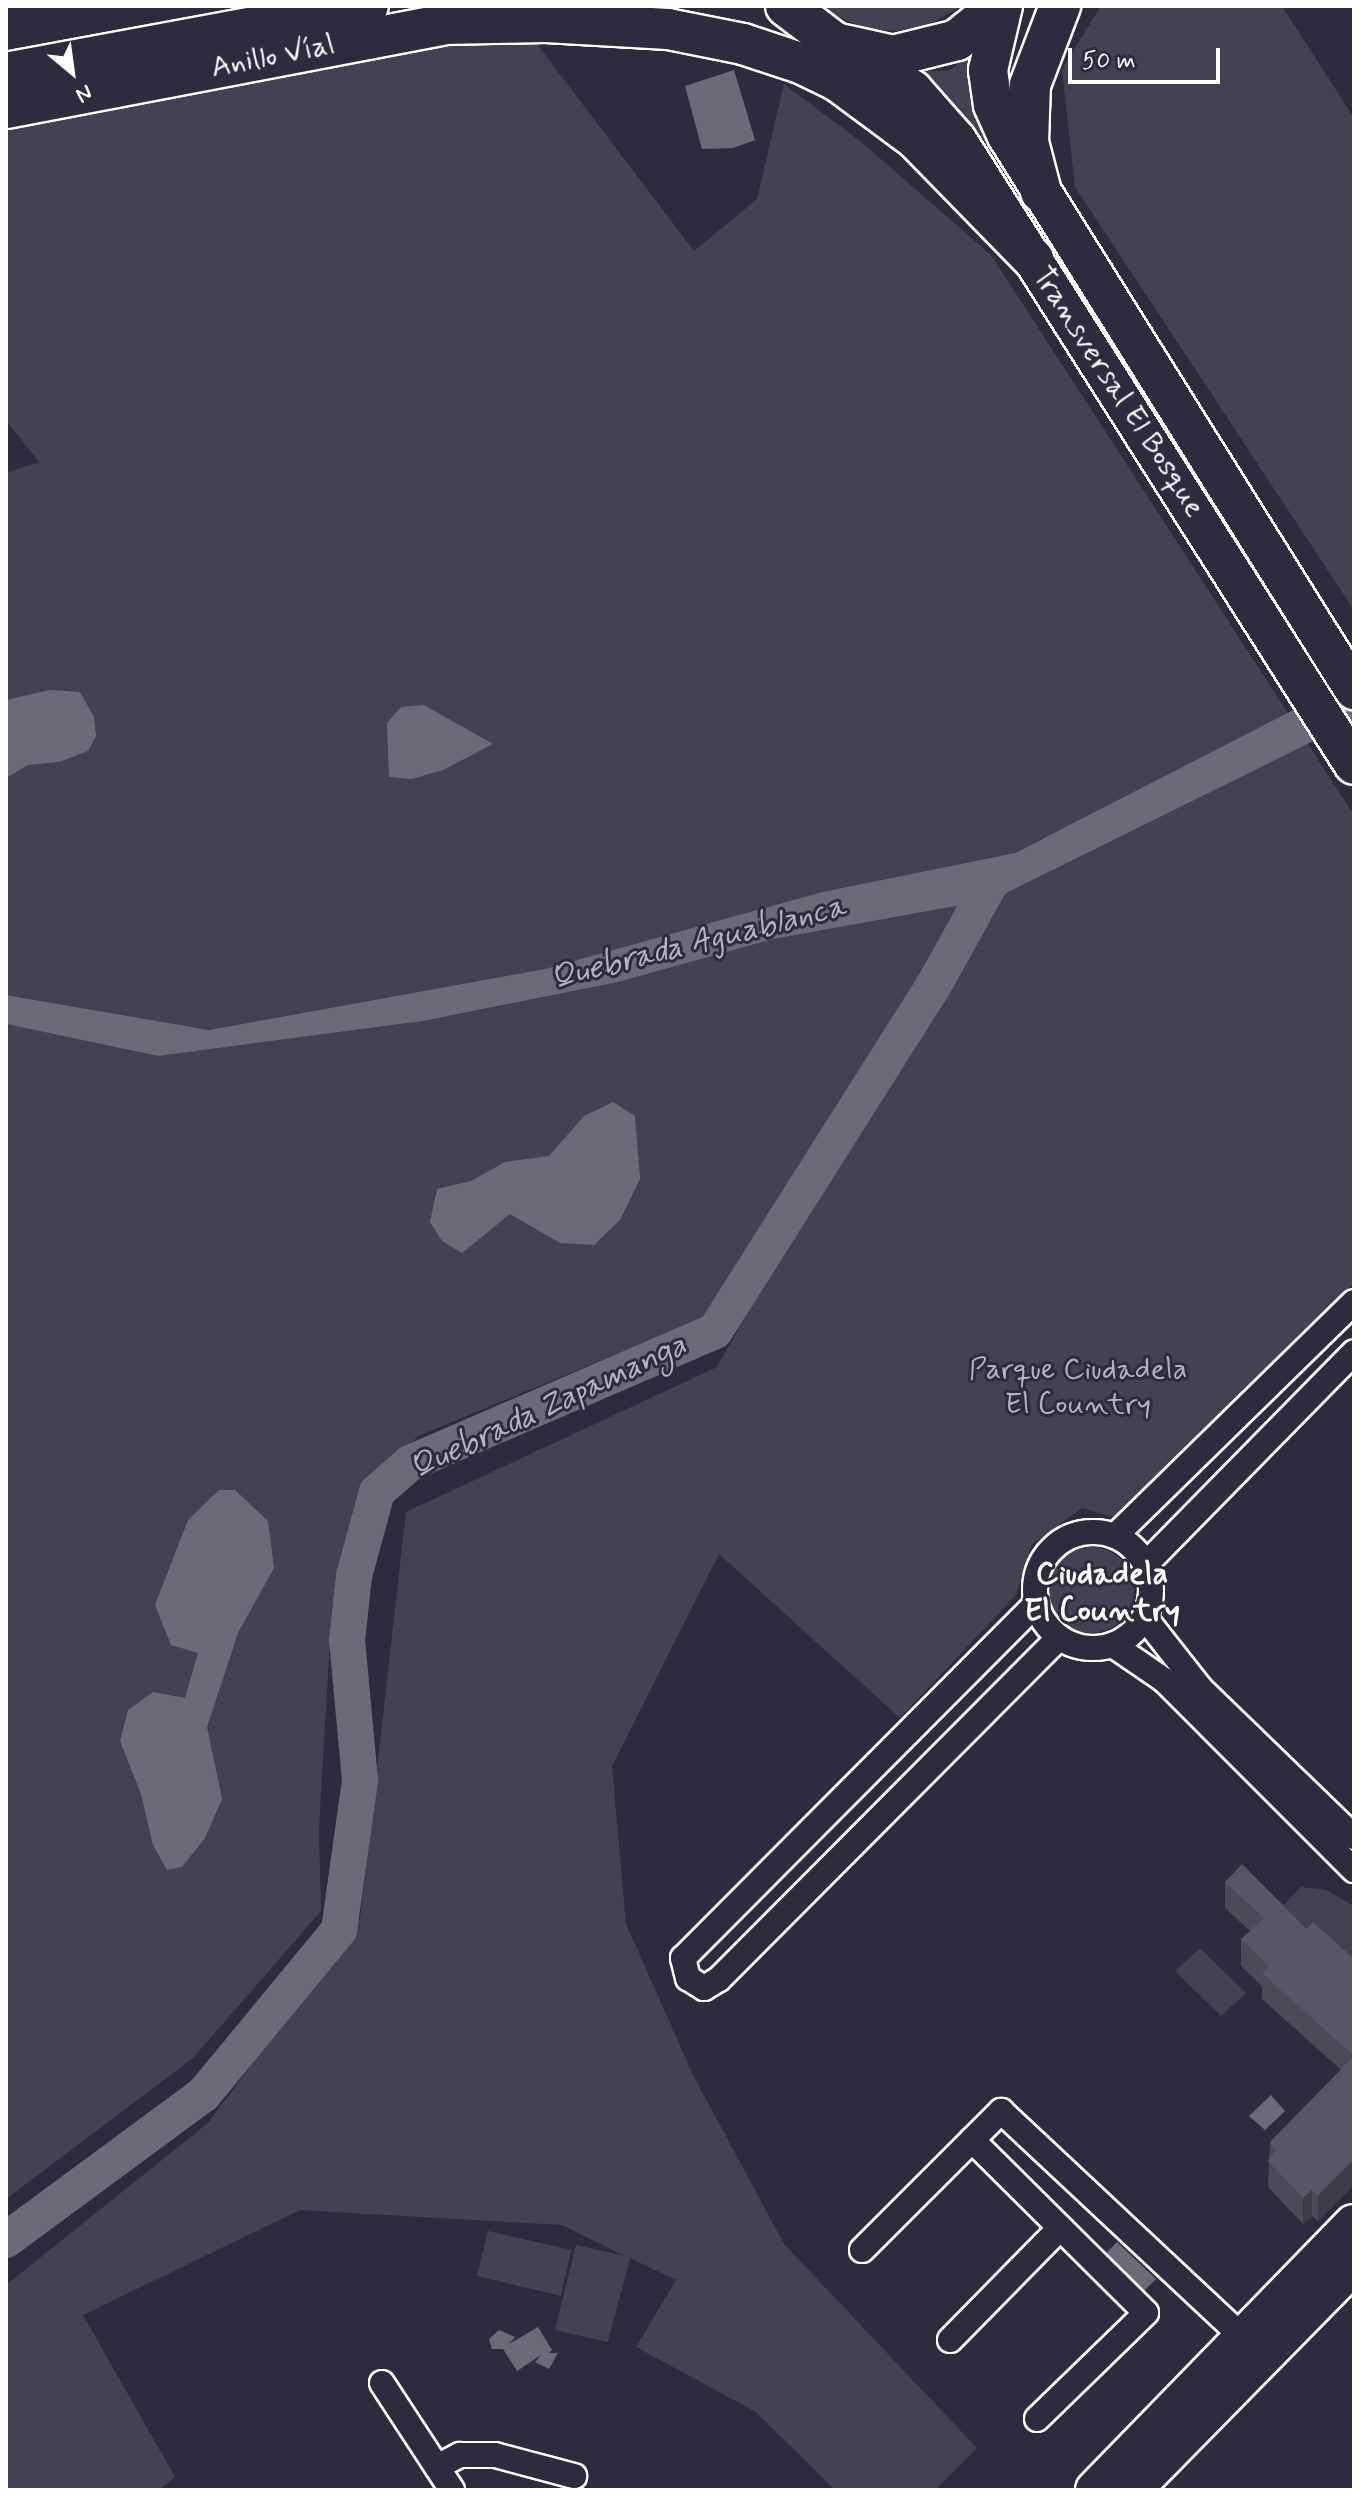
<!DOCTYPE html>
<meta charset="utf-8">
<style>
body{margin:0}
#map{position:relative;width:1360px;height:2496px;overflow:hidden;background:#2f2a3d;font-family:Mynerve,sans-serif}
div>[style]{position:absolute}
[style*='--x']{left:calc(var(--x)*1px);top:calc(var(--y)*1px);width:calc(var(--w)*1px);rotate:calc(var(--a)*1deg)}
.green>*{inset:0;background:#464152}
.round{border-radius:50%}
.water>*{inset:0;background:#6d6a77}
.river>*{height:36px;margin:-18px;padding:0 18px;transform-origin:18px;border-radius:18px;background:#6d6a77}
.roads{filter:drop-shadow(2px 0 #fff) drop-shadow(-2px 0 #fff) drop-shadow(0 2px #fff) drop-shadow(0 -2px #fff)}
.minor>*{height:24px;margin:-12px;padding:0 12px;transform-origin:12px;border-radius:12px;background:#2f2a3d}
.minor>.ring{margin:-12px;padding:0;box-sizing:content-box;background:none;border:24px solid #2f2a3d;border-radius:50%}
.primary>*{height:38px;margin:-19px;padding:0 19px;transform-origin:19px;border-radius:19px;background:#2f2a3d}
.trunk>*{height:40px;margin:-20px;padding:0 20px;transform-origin:20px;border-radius:20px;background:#2f2a3d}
.wall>*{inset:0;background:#4d4956}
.shaded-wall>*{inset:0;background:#3e3c46}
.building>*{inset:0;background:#595564}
span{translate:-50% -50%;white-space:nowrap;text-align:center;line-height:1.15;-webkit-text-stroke:6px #2f2a3d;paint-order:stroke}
.street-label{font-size:30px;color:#fff}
.park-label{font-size:30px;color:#b5b3ba}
.water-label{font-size:32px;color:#b6b4bb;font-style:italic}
.neighbourhood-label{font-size:32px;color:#fff;font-weight:700}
.frame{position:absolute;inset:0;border:8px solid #fff;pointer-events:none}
.north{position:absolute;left:32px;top:32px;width:80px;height:80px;-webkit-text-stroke:6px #2f2a3d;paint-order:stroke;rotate:151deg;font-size:22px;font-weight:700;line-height:32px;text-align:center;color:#fff}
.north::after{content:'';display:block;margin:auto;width:28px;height:36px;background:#fff;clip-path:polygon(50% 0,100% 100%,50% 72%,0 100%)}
.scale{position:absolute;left:1068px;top:48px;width:152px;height:36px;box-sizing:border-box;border:4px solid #fff;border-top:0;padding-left:10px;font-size:24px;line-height:28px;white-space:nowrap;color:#fff;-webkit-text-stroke:6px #2f2a3d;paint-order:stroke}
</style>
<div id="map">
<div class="green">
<div style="clip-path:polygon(508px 6px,694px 251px,757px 199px,784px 84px,859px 140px,991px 255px,1354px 815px,1354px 1283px,1116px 1518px,1082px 1508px,1032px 1544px,1016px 1595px,900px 1718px,719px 1554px,612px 1766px,626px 1924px,693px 2075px,784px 2244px,977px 2448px,935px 2490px,835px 2490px,756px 2412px,636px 2347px,676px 2280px,630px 2258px,608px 2342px,555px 2330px,576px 2245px,625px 2256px,562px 2225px,300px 2210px,83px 2315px,175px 2477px,159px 2490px,6px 2490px,6px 2285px,208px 2123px,360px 1919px,406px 1512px,717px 1367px,929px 991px,708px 1316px,418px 1436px,361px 1496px,332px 1606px,319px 1827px,321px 1911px,193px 2058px,6px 2199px,6px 1024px,158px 1056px,423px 1021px,618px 982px,773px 939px,973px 900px,944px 966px,980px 901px,1046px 836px,1015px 853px,822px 892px,545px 969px,209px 1030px,6px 995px,6px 473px,39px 462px,6px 420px,6px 106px)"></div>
<div style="clip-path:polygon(819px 6px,962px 6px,928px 25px,895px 31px,862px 28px)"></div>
<div style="clip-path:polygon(1101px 6px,1282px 6px,1354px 118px,1354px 610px,1075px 187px,1062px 69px)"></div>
<div style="clip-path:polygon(982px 46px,985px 132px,1012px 182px,995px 174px,912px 72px,950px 70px)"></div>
<div class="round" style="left:1048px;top:1547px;width:86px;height:86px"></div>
<div style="clip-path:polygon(1301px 1887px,1326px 1890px,1354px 1906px,1354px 1972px,1283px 1906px)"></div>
<div style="clip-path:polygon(1200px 1948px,1246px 1993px,1221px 2016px,1175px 1971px)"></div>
<div style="clip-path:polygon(488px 2231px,571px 2250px,561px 2296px,477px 2276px)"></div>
</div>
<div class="water">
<div style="clip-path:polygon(734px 70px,755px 140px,733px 148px,702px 149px,685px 86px)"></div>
<div style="clip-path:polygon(1354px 679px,1354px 721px,994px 899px,773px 939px,618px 982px,423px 1021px,158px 1056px,6px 1024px,6px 995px,209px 1030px,545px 969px,822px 892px,1015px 853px)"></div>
<div style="clip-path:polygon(50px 690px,80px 692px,94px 717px,96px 736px,88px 751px,59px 762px,28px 765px,6px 778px,6px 700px)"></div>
<div style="clip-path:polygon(424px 705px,493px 744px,443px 770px,412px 779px,389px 777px,387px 723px,401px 707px)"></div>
<div style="clip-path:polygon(613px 1102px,635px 1116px,640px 1179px,620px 1220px,594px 1245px,560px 1243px,510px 1214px,462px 1253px,442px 1241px,430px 1222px,437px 1189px,471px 1181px,505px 1162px,549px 1156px,584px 1116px)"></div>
<div style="clip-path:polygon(219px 1490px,235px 1490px,268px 1521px,274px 1568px,238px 1633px,207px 1727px,222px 1799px,205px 1838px,182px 1867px,167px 1870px,153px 1845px,141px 1794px,120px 1741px,128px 1710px,153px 1692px,185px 1698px,198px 1653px,171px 1645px,155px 1605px,188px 1520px)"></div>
<div style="clip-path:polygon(1271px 2095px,1285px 2111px,1265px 2130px,1249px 2116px)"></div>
<div style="clip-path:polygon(1117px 2242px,1156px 2279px,1140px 2295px,1101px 2258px)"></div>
<div style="clip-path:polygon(538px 2327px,552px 2350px,549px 2353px,558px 2353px,549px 2369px,535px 2362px,541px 2355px,517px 2371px,503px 2349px,492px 2349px,489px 2339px,499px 2330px,515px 2337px,509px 2344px)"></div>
</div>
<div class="river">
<div style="--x:6;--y:2240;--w:245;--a:-36.4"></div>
<div style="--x:203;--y:2095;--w:214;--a:-50.5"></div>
<div style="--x:339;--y:1930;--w:151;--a:-82"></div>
<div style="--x:360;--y:1780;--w:140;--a:-95.3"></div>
<div style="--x:347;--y:1641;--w:65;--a:-83.9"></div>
<div style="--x:354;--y:1576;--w:87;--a:-74.7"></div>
<div style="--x:377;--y:1492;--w:44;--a:-41.3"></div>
<div style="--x:410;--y:1463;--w:332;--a:-23.4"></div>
<div style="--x:715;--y:1331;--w:409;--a:-57.7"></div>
<div style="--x:934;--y:985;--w:118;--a:-61"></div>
</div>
<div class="roads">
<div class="minor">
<div class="ring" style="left:1035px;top:1532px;width:92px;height:92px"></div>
<div style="--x:1115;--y:1536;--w:334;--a:-44.4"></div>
<div style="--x:1146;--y:1564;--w:297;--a:-45.5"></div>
<div style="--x:1036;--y:1604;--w:500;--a:134.9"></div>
<div style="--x:683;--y:1958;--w:21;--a:76"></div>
<div style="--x:688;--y:1978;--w:19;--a:32"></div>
<div style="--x:704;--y:1988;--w:17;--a:-31"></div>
<div style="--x:719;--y:1979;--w:482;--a:-45.1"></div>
<div style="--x:1145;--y:1618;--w:89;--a:51.8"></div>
<div style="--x:1200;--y:1688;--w:214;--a:44.1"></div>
<div style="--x:1113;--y:1645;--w:62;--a:34.5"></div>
<div style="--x:1164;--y:1680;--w:269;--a:45"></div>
<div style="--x:972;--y:2140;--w:245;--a:44.8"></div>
<div style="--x:1146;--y:2313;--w:152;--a:135.8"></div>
<div style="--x:862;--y:2250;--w:197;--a:-45"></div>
<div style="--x:1001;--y:2111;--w:333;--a:43.1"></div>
<div style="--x:950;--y:2340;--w:157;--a:-45.5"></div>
<div style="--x:382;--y:2383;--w:128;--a:56.8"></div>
<div style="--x:437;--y:2467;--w:26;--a:-28"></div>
<div style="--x:460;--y:2455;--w:35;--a:0"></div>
<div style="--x:495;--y:2455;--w:82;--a:14.9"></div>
</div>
<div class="primary">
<div style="--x:1003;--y:6;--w:66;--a:103.2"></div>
<div style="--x:988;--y:70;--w:35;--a:82"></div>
<div style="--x:993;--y:105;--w:34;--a:66"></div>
<div style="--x:1007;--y:136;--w:654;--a:57.94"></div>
<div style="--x:851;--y:50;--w:74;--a:32.8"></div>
<div style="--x:913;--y:90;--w:67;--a:48.7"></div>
<div style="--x:957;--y:140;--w:740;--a:57.58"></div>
<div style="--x:1095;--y:2490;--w:371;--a:-45.8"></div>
<div style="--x:1132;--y:2490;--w:317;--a:-45.5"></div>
</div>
<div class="trunk">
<div style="--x:786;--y:6;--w:61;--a:37.1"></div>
<div style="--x:835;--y:43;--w:59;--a:12.6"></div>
<div style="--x:893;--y:56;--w:66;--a:-14"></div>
<div style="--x:957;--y:40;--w:54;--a:-39"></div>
<div style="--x:442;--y:24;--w:104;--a:-1.1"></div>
<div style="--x:546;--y:22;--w:122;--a:3.3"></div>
<div style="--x:668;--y:29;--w:76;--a:11.3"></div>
<div style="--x:743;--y:44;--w:63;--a:18.4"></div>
<div style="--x:803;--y:64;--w:39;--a:26"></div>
<div style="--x:838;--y:81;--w:97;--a:36.6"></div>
<div style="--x:916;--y:139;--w:168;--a:45.7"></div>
<div style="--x:6;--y:73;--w:368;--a:-10.5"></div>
<div style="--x:6;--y:108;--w:468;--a:-10.8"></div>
<div style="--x:1041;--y:192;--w:52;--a:-104.6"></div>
<div style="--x:1028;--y:142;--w:57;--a:-88"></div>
<div style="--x:1030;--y:85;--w:85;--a:-69.2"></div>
</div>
</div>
<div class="wall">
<div style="clip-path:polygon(1225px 1882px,1307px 1929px,1354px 1959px,1354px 2185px,1318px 2221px,1312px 2216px,1303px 2224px,1268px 2187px,1270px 2142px,1341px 2070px,1262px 1999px,1262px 1986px,1241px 1966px,1241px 1939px,1250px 1931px,1225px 1908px)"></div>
</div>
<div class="shaded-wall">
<div style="clip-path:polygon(1354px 2159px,1354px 2185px,1318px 2221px,1318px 2195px)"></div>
<div style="clip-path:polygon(1312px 2190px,1312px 2216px,1303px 2224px,1303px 2198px)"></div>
</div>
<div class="building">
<div style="clip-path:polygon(1242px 1864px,1307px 1929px,1313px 1922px,1354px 1959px,1354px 2056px,1262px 1973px,1269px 1966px,1241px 1939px,1264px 1918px,1225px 1882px)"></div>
<div style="clip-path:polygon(1354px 2056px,1354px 2159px,1318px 2195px,1312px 2190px,1303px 2198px,1268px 2161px,1276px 2151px,1270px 2142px)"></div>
</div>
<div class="street-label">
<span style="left:273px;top:57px;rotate:-11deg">Anillo Víal</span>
<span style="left:1118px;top:392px;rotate:57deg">Transversal El Bosque</span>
</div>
<div class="park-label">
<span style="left:1078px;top:1387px">Parque Ciudadela<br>El Country</span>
</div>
<div class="water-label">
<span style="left:698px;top:943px;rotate:-14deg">Quebrada Aguablanca</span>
<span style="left:548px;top:1407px;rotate:-25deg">Quebrada Zapamanga</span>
</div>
<div class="neighbourhood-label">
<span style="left:1102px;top:1593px">Ciudadela<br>El Country</span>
</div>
<div class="frame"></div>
<div class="north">N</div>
<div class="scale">50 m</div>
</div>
